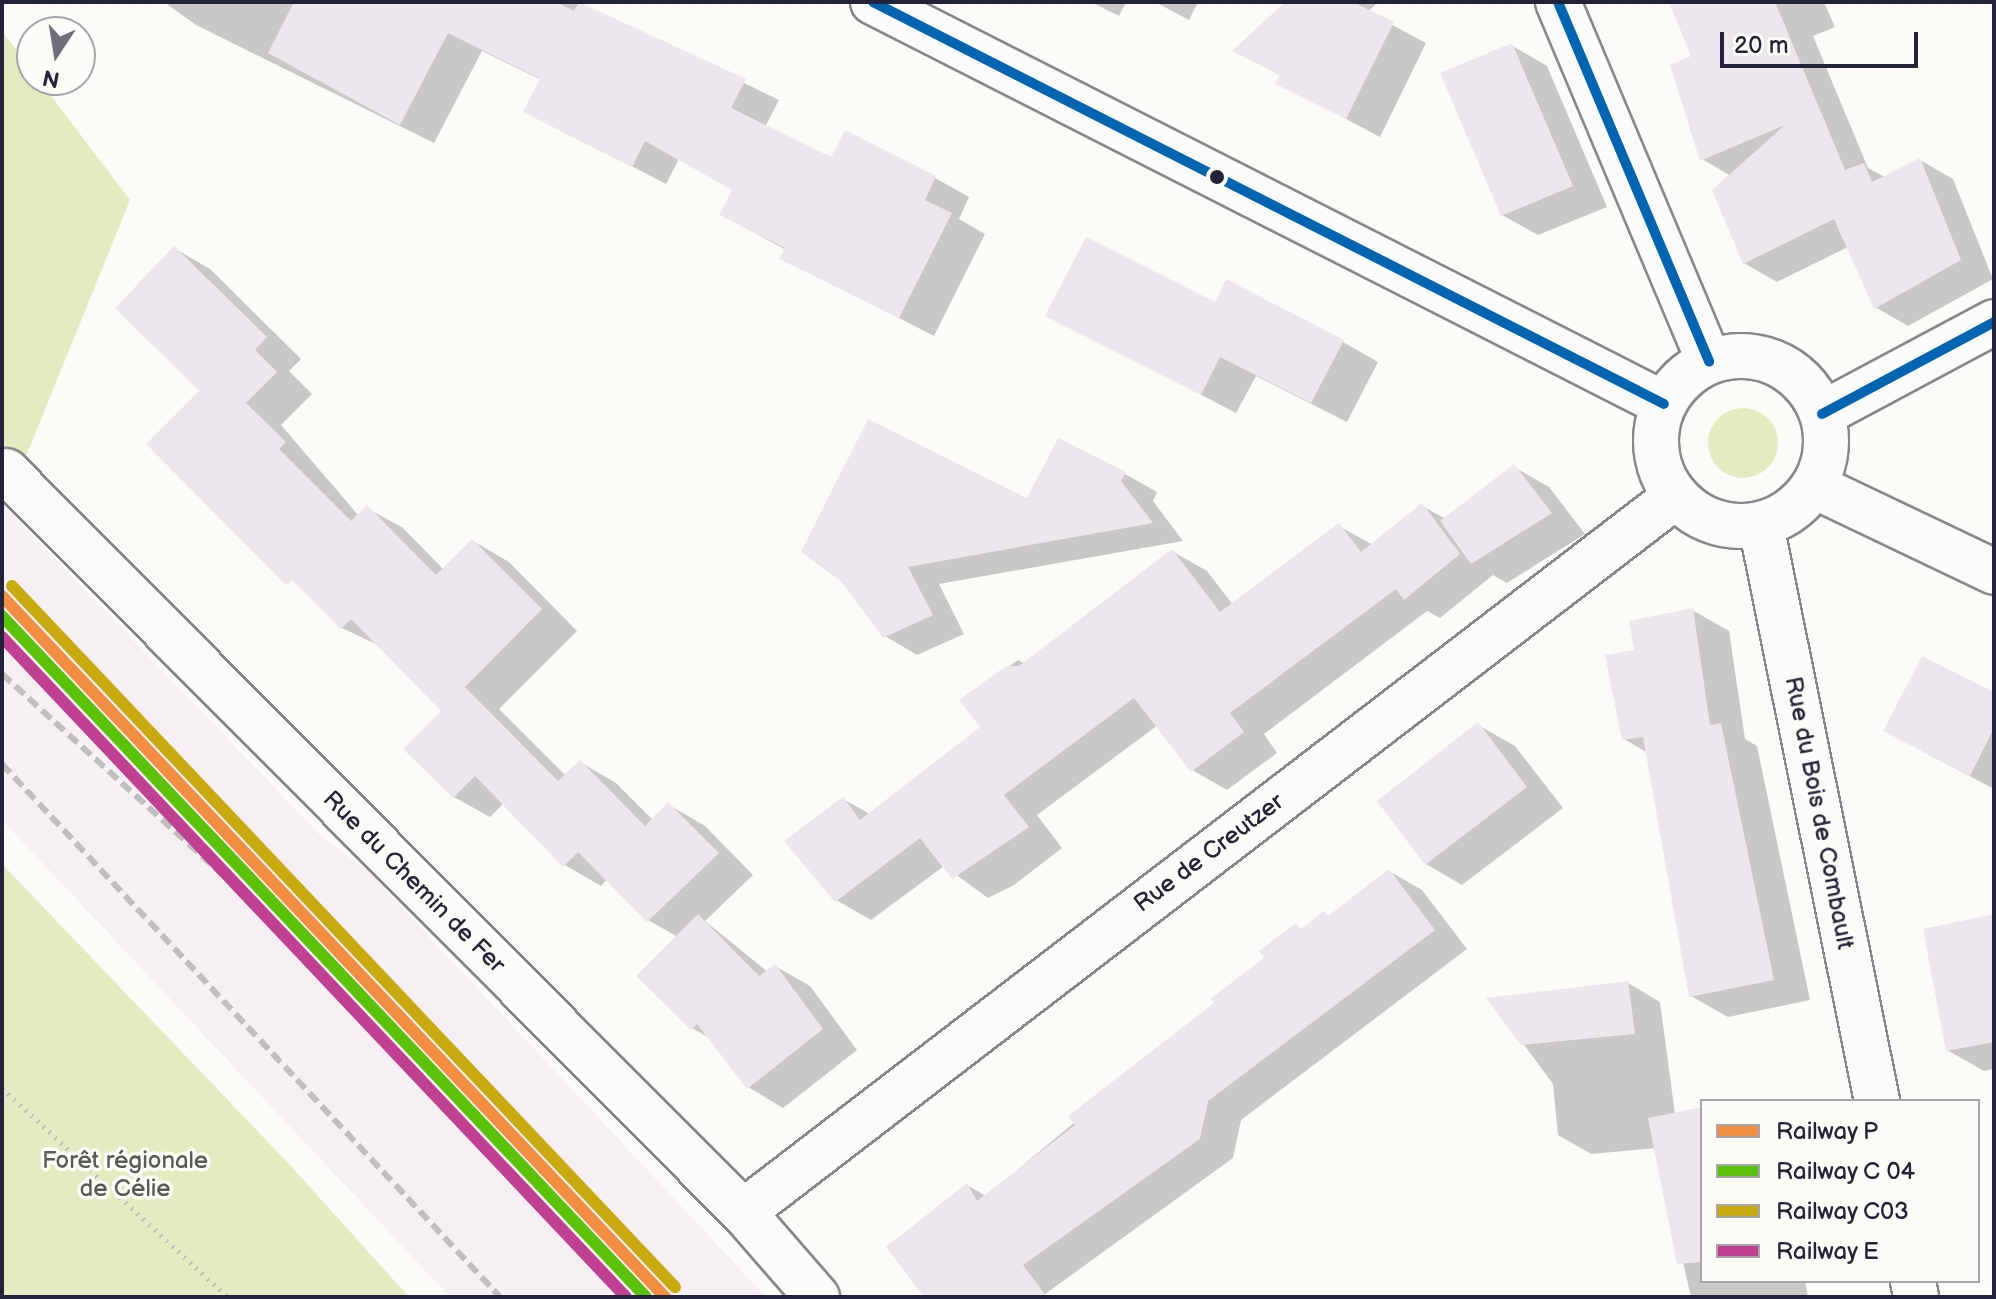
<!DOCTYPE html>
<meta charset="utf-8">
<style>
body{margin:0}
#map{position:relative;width:1996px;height:1299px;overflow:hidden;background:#fcfbf8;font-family:"Balsamiq Sans",sans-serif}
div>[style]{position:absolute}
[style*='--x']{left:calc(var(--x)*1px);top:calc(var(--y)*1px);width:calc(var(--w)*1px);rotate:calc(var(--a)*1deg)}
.built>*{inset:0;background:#f6eff3}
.green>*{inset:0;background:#e3ecc1}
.round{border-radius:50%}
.shadow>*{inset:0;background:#0003}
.building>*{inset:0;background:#eee6ed}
.path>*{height:5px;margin-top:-2.5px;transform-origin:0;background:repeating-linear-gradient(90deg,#bfbfc0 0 2px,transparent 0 8px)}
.roads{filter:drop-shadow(2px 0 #88888c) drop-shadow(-2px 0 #88888c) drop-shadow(0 2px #88888c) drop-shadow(0 -2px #88888c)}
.street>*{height:44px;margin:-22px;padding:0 22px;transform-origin:22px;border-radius:22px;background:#fbfbf9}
.street>.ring{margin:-22px;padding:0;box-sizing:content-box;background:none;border:44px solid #fbfbf9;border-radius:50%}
.rail>*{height:6px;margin-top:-3px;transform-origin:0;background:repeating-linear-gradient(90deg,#bfbfc0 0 12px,transparent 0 18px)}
.bus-1>*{height:10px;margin:-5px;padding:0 5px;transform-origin:5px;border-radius:5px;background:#0064b0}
.rail-1>*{height:12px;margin:-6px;padding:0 6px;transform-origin:6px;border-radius:6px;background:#f28e42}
.rail-2>*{height:12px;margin:-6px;padding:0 6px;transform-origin:6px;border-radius:6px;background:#5bc109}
.rail-3>*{height:12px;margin:-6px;padding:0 6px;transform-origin:6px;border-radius:6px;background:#c8aa10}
.rail-4>*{height:12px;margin:-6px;padding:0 6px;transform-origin:6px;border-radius:6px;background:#c04191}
.dots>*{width:22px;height:22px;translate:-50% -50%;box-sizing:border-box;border:4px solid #fdfcf7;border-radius:50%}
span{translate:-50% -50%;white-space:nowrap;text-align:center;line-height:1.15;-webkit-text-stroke:7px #fdfcf7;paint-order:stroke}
.street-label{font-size:24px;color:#22223b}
.park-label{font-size:24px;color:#565b56}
.frame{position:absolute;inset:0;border:4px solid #22223b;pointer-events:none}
.legend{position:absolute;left:1700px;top:1099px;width:280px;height:184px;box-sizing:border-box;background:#fdfcf7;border:2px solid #a5a5ac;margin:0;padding:10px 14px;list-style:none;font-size:24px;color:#22223b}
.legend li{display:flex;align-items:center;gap:16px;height:40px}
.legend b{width:40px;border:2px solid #a5a5ac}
.north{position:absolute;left:16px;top:16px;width:80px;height:80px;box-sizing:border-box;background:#fdfcf7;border:2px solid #a5a5ac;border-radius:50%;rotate:192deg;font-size:22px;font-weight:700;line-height:32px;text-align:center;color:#22223b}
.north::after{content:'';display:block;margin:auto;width:28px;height:36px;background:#6e6e7d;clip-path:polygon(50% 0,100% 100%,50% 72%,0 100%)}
.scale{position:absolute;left:1720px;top:32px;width:198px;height:36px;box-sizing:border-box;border:4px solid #22223b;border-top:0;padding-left:10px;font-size:24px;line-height:28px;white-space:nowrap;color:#22223b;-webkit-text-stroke:6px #fdfcf7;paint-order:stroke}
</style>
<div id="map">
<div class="built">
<div style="clip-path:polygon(2px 503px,321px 836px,368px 871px,766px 1297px,450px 1297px,2px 820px)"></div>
</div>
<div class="green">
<div style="clip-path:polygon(2px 31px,130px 200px,27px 454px,2px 475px)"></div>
<div class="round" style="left:1708px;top:408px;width:70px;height:70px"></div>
<div style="clip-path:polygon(2px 864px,290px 1165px,409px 1297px,2px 1297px)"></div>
</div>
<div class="shadow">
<div style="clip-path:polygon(164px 2px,578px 2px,779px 100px,765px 127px,832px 160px,935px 178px,969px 197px,959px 219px,985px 234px,934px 336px,782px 258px,786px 250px,722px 215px,735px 190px,679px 159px,666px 184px,525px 111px,541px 80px,482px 51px,434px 143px,196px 25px)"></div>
<div style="clip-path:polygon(1091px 2px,1126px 2px,1119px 16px)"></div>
<div style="clip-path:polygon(1155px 2px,1198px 2px,1189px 20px)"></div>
<div style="clip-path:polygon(1288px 2px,1378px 2px,1368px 12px,1426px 43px,1380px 137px,1278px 83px,1281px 76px,1235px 50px)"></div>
<div style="clip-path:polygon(1671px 2px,1824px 2px,1835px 27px,1813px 36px,1868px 168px,1885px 177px,1920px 160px,1953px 179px,1993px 279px,1908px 326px,1875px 307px,1848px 247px,1777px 282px,1744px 263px,1731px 176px,1702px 159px,1694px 57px)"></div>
<div style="clip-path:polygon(1511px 45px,1547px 66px,1607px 207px,1538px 235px,1502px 215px)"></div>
<div style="clip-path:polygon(174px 248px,210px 269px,301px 359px,289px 371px,312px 394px,281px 425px,359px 516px,367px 508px,403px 528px,444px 570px,473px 541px,509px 562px,577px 631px,499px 709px,566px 776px,580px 762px,616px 783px,653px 820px,669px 805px,705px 826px,753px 875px,705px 921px,768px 972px,775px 966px,810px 986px,857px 1050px,783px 1108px,748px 1087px,711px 1039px,692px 1028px,678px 937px,648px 920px,607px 879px,601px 886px,565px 865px,504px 803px,490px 817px,454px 797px,444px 711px,380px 646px,342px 628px,202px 391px)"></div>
<div style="clip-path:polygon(1216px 305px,1343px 342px,1378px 362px,1347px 422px,1256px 376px,1236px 413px,1048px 315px)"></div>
<div style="clip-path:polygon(1514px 467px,1549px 487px,1585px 534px,1507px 583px,1493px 575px,1440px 618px,1427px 611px,1264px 734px,1277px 753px,1227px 790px,1192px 770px,1158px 725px,1037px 815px,1062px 848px,1014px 885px,988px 898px,944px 866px,871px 920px,836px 900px,843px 799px,870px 814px,983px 728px,962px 700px,1018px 660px,1025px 664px,1172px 551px,1207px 571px,1233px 605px,1339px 526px,1373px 545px,1422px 506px,1446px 519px)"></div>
<div style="clip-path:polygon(1125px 474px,1157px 492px,1153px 501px,1183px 541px,939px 584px,964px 634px,917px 655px,885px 636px,842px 580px,1028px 501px)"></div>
<div style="clip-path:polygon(1692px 610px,1729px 631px,1745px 739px,1757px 746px,1810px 1000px,1728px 1017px,1691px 996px,1648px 753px,1624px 739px,1636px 651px)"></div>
<div style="clip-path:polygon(1994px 694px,1994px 789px,1922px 751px)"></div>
<div style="clip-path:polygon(1478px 725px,1515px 746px,1563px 808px,1462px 885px,1426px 864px)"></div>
<div style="clip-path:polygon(1389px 871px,1422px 890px,1467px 949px,1241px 1120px,1233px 1158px,1041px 1297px,926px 1297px,967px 1185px,986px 1196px,1217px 1004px,1296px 926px,1303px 930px,1324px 914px,1330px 917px)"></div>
<div style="clip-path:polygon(1994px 917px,1994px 1069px,1984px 1071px,1947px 1050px)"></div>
<div style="clip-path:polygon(1628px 983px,1660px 1002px,1675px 1114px,1702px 1109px,1702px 1281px,1805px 1281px,1808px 1297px,1691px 1297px,1657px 1148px,1591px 1154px,1558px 1135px,1553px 1084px,1490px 999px)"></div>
</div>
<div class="building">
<div style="clip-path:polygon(294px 2px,556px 2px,574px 11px,579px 2px,746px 79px,731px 108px,831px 157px,845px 130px,936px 176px,925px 200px,952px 213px,899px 318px,779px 259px,785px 248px,719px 215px,732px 190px,645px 141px,632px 167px,523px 112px,540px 79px,448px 33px,400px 125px,268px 53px)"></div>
<div style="clip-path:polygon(1285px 2px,1353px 2px,1394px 22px,1346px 119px,1275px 84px,1280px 75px,1232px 51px)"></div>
<div style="clip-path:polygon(1669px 2px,1775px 2px,1845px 170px,1864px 163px,1872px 182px,1920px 158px,1961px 260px,1874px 309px,1834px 219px,1743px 264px,1712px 190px,1785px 125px,1700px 161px,1670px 65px,1691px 56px)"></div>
<div style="clip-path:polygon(1512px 43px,1573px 186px,1501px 216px,1440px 73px)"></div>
<div style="clip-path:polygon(1086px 237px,1215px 302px,1226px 279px,1344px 340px,1311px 403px,1220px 357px,1201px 395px,1045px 316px)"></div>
<div style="clip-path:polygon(174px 246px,267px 337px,255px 350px,277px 372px,246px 403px,286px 442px,279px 449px,351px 521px,367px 505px,436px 575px,472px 539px,542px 609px,465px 687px,558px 781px,580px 760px,645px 826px,668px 802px,719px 853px,647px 922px,578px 852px,563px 867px,475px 776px,453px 798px,403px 749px,452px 700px,441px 711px,351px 619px,341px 629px,292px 580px,286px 585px,146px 444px,199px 391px,115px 308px)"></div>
<div style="clip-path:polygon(868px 419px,1027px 498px,1058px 438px,1126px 472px,1121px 481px,1153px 523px,908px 567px,933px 615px,883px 638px,841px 581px,801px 552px)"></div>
<div style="clip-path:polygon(1514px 464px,1552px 513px,1471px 564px,1440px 521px)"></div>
<div style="clip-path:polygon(1422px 503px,1460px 554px,1404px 600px,1396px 589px,1230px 713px,1244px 732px,1191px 772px,1134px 698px,1004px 795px,1029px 827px,952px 879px,920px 838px,835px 902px,784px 841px,843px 797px,860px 820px,980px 727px,959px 700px,1006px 666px,1019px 666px,1172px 549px,1220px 612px,1339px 523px,1361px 552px)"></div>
<div style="clip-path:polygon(1693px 608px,1710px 725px,1721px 723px,1774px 980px,1689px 997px,1643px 737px,1622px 740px,1605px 655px,1634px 650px,1629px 621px)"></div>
<div style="clip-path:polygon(1922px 656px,1994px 692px,1994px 728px,1970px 776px,1883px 731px)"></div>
<div style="clip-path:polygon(1478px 722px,1527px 787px,1425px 865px,1377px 801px)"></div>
<div style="clip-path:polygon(1389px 869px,1435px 930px,1208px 1101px,1200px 1139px,1023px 1265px,1047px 1297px,924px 1297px,886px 1247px,967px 1183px,977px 1201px,1075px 1125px,1068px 1116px,1214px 1003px,1210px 999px,1264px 958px,1259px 951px,1296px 923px,1301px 929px,1324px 911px,1328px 916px)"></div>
<div style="clip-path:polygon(698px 914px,759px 976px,775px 964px,823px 1029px,747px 1089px,697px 1024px,691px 1030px,636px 976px)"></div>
<div style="clip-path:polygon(1994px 914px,1994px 1042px,1946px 1051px,1923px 929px)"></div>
<div style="clip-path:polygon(1628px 981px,1635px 1034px,1521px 1045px,1486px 998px)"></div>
<div style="clip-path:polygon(1702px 1107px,1702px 1262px,1677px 1264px,1648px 1118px)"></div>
</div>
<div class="path">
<div style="--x:2;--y:1088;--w:308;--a:42.8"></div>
</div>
<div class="roads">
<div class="street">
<div style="--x:873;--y:2;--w:887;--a:26.94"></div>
<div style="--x:1558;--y:2;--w:390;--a:67.2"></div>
<div class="ring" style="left:1656px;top:356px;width:126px;height:126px"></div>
<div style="--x:1822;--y:414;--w:195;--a:-28.1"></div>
<div style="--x:6;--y:471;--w:1045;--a:45.16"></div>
<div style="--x:743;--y:1212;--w:113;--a:49"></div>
<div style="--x:1814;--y:486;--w:199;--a:25.5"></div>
<div style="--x:1761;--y:525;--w:588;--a:78.61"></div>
<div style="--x:743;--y:1212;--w:1176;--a:-37.5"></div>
<div style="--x:1913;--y:1281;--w:16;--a:79"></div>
</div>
</div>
<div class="rail">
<div style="--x:2;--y:674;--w:302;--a:42.3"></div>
<div style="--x:2;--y:764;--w:729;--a:46.94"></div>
</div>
<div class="bus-1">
<div style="--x:873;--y:2;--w:887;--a:26.94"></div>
<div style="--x:1558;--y:2;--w:390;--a:67.2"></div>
<div style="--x:1822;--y:414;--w:195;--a:-28.1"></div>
</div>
<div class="rail-1">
<div style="--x:2;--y:596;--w:965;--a:46.6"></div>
</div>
<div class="rail-2">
<div style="--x:2;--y:616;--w:937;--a:46.6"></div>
</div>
<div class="rail-3">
<div style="--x:12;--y:586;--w:965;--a:46.6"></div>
</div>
<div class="rail-4">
<div style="--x:2;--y:637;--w:908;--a:46.61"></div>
</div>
<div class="dots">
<div style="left:1217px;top:177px;background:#22223b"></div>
</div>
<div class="street-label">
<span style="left:1819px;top:813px;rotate:79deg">Rue du Bois de Combault</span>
<span style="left:1209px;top:853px;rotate:-37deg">Rue de Creutzer</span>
<span style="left:414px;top:882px;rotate:45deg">Rue du Chemin de Fer</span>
</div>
<div class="park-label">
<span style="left:125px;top:1175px">Forêt régionale<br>de Célie</span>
</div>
<div class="frame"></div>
<ul class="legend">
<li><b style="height:10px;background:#f28e42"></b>Railway P</li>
<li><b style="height:10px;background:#5bc109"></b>Railway C 04</li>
<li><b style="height:10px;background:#c8aa10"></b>Railway C03</li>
<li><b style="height:10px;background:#c04191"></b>Railway E</li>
</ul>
<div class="north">N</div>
<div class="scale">20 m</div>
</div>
